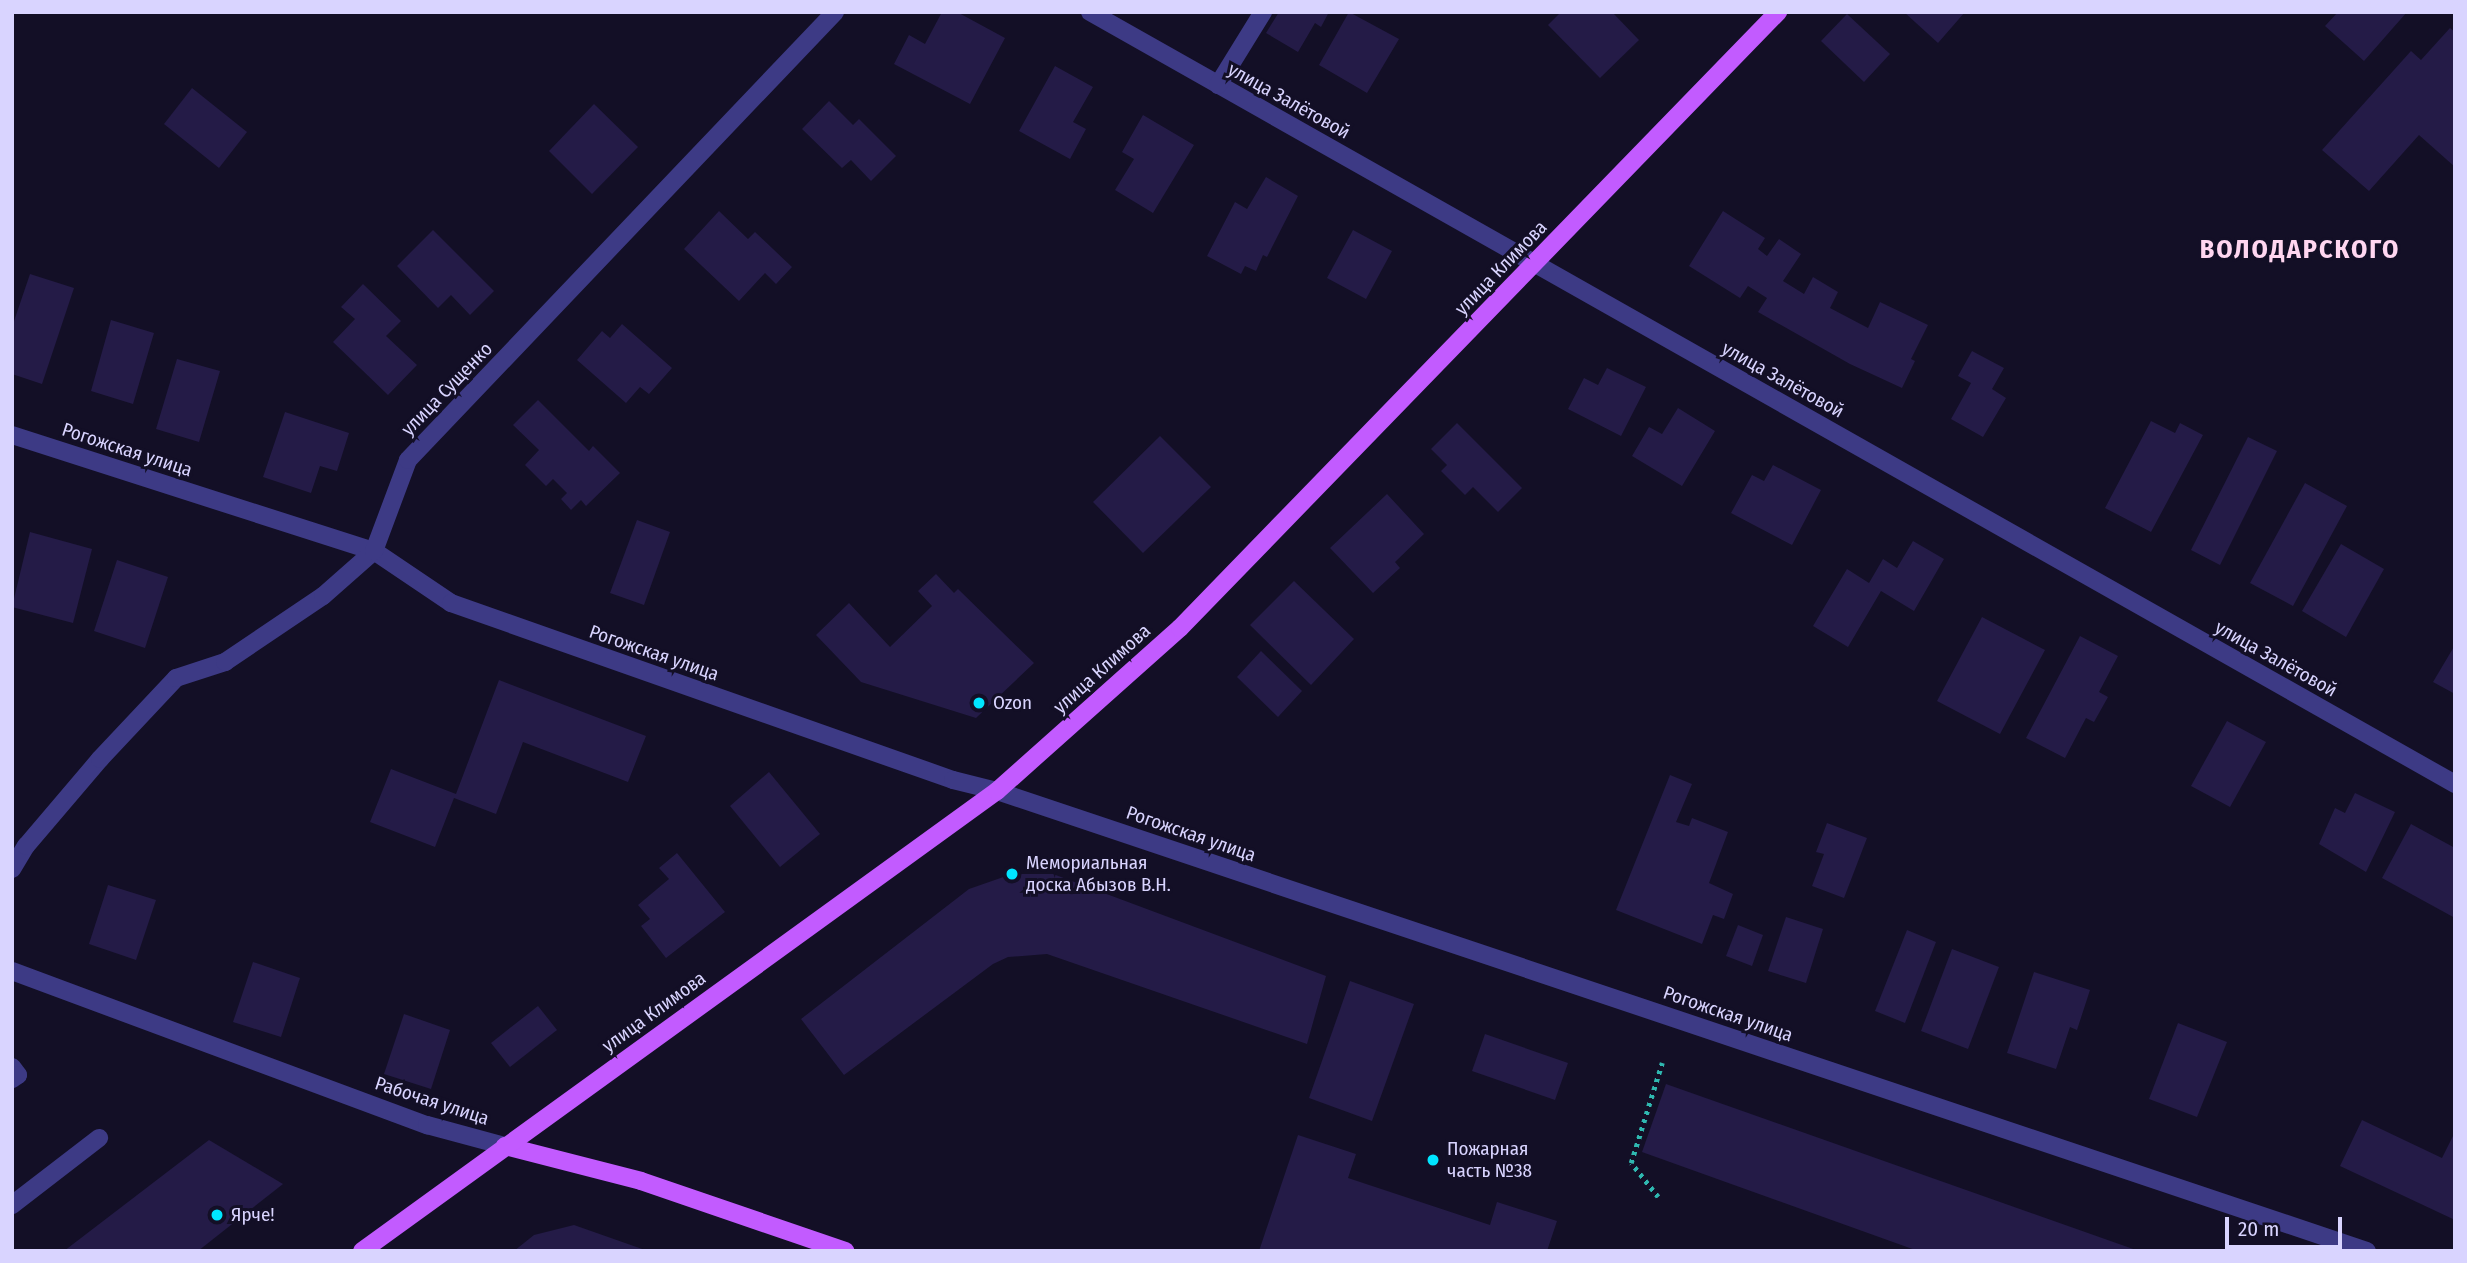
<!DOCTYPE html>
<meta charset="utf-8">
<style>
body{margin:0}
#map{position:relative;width:2467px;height:1263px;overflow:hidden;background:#130f26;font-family:"Fira Sans Condensed",sans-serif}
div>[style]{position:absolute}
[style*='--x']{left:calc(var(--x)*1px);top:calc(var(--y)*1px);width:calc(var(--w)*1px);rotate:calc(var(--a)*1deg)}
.building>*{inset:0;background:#241b47}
.path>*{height:4.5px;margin-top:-2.25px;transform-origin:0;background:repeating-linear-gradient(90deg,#2fb8b0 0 3.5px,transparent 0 8.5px)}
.minor>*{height:18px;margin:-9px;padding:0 9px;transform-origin:9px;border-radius:9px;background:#3d3a85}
.major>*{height:18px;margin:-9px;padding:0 9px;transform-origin:9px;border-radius:9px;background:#c25bff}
.dots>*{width:19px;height:19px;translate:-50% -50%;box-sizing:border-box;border:4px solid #130f26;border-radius:50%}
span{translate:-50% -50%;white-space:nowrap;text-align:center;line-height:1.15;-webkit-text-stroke:6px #130f26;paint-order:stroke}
.street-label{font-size:19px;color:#d9d4ff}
.poi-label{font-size:19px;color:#d9d4ff}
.left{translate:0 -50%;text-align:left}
.district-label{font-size:26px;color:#ffd6f0;font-weight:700;letter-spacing:2px}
.frame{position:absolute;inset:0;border:14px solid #d9d4ff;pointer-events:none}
.scale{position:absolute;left:2225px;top:1217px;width:117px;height:32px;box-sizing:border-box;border:4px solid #d9d4ff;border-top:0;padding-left:9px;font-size:21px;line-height:24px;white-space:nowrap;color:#d9d4ff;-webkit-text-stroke:5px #130f26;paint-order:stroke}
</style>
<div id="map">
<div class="building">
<div style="clip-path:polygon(942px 12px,957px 12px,1005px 38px,970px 104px,894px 64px,909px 35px,925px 44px)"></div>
<div style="clip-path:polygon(1279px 12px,1329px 12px,1321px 27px,1315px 23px,1298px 52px,1266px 33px)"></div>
<div style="clip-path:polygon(1349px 12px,1399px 39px,1367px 93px,1319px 65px)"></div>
<div style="clip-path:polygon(1561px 12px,1612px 12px,1639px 40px,1600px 78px,1548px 25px)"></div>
<div style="clip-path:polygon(1904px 12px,1965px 12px,1938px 43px)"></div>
<div style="clip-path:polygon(2338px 12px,2407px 12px,2364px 61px,2325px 26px)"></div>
<div style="clip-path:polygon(1847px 14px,1890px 54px,1864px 82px,1821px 41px)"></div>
<div style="clip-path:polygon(2450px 28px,2455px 32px,2455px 167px,2419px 135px,2369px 191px,2322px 150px,2411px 51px,2421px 60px)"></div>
<div style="clip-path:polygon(1055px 66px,1093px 87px,1073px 122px,1086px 129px,1070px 159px,1019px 131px)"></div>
<div style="clip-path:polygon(192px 88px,247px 132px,219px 168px,164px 124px)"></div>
<div style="clip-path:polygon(829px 101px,853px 125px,859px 119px,896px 156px,871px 181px,851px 160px,842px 168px,802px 129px)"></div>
<div style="clip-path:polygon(594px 104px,638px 147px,592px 194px,549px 151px)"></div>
<div style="clip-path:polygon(1143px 115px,1194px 145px,1153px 213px,1115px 190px,1134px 159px,1122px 152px)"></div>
<div style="clip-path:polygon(1266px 177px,1298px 196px,1267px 257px,1263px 255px,1256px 271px,1245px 266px,1241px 274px,1207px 256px,1235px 202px,1247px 209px)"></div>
<div style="clip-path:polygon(719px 211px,748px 239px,755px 232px,792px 267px,776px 284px,765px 273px,739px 301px,684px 249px)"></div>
<div style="clip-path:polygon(1723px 211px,1765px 238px,1758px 249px,1767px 256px,1779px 239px,1801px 254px,1783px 281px,1804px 294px,1813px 277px,1838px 292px,1830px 308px,1868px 328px,1880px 302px,1928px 325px,1911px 359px,1915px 361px,1902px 388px,1850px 364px,1758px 312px,1767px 298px,1748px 286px,1740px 298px,1689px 266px)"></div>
<div style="clip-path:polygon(433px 230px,494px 291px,470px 315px,451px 295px,438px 308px,397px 266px)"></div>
<div style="clip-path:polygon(1353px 230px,1392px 251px,1366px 299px,1327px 278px)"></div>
<div style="clip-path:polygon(30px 274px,74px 288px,42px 384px,12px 374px,12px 327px)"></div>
<div style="clip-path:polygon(363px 284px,401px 321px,386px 336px,417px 365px,388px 395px,333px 342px,355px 319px,341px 307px)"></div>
<div style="clip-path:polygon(111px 320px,154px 333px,133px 404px,91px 391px)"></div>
<div style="clip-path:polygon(622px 324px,672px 368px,649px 394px,640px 387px,626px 403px,577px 360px,602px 331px,610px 338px)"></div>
<div style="clip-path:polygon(1972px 351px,2004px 368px,1992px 389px,2006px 398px,1983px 437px,1951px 419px,1971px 383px,1958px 376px)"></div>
<div style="clip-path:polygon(177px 359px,220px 371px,199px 442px,156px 429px)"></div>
<div style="clip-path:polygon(1607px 368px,1646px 387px,1621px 436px,1568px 409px,1584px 378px,1598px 385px)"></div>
<div style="clip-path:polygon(538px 400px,589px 451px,593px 446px,620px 473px,586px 506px,581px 500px,571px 510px,561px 499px,567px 493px,553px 479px,546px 486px,525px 465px,539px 450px,513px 425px)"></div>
<div style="clip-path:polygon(1678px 408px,1715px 431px,1682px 486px,1632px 456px,1649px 427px,1662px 434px)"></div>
<div style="clip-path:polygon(285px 412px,349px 433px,337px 471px,320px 466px,311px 493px,263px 477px)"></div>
<div style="clip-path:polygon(2151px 421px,2175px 433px,2180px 423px,2203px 435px,2151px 532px,2105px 508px)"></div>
<div style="clip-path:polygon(1457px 423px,1522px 488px,1498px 512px,1473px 487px,1465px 495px,1441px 471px,1447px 465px,1431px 449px)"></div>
<div style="clip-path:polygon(1160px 436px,1211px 487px,1143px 553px,1093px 502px)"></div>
<div style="clip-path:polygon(2248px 437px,2277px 451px,2220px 565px,2191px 550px)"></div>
<div style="clip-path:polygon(1773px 465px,1821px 490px,1792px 545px,1731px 513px,1752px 475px,1764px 481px)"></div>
<div style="clip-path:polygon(2305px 483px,2347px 506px,2293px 606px,2250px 583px)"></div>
<div style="clip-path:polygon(1387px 494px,1424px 534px,1395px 562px,1400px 568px,1373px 593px,1330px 548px)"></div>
<div style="clip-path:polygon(637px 520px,670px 532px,644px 605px,610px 593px)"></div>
<div style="clip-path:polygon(30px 532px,92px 549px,73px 623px,12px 607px)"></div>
<div style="clip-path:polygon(1913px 541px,1944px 559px,1914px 611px,1881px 591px,1848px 647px,1813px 626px,1847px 569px,1869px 583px,1883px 559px,1897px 568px)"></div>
<div style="clip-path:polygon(2341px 544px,2384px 569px,2346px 637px,2302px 611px)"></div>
<div style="clip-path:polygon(117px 560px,168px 577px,145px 648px,94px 631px)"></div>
<div style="clip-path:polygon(936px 574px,954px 593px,958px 589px,1034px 663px,976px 718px,861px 682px,816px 635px,849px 603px,890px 647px,932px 606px,918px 591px)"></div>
<div style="clip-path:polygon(1294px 581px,1354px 639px,1311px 685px,1250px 625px)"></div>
<div style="clip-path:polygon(1982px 617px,2045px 650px,2000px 734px,1937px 701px)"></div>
<div style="clip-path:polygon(2080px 636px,2118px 656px,2099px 692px,2108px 697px,2094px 722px,2086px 718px,2065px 758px,2026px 738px)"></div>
<div style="clip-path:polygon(2455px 645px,2455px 694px,2433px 682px)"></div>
<div style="clip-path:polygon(1261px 651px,1302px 691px,1278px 717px,1237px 677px)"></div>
<div style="clip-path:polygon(499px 680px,646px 736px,628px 782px,523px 742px,496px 814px,454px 798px,435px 847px,370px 822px,391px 769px,456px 794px)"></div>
<div style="clip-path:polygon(2227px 721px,2266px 742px,2230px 807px,2191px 786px)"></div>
<div style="clip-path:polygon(769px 772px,820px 834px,780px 867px,730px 806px)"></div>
<div style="clip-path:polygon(1670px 775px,1692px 784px,1676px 822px,1689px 826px,1692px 818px,1728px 832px,1709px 883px,1733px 894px,1724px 919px,1713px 915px,1702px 944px,1616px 910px)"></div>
<div style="clip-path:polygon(2355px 793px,2395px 812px,2366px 872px,2319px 844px,2335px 808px,2345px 813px)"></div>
<div style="clip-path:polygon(1827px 823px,1867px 838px,1844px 898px,1812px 886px,1824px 854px,1816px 852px)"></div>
<div style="clip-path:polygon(2411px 824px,2455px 848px,2455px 918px,2382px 878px)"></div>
<div style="clip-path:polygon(677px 853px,725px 912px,666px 958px,641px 926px,650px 919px,638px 905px,669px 879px,659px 868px)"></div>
<div style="clip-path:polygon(1012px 874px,1053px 874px,1326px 976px,1307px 1044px,1047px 954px,1008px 957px,993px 964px,844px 1075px,801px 1019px,969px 889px)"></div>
<div style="clip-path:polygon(108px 885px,156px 900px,136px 960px,89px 944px)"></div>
<div style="clip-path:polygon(1786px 917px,1823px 929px,1806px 983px,1768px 971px)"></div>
<div style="clip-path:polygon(1738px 925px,1763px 935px,1752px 966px,1726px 956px)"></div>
<div style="clip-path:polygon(1907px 930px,1936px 942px,1905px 1023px,1875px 1011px)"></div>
<div style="clip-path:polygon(1952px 949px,1999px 967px,1968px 1049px,1921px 1031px)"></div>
<div style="clip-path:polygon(253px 962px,300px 978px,281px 1037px,233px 1022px)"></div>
<div style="clip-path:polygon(2034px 972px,2090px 990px,2077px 1030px,2070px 1027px,2056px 1069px,2007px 1053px)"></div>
<div style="clip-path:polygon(1350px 981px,1414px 1004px,1372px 1121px,1309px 1098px)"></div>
<div style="clip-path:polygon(538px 1006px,557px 1030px,510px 1067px,491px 1043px)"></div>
<div style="clip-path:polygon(404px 1014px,450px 1030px,431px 1089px,384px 1074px)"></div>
<div style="clip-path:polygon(2178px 1023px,2227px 1042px,2197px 1117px,2149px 1099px)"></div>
<div style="clip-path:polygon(1485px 1034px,1568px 1063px,1555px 1100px,1472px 1071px)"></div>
<div style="clip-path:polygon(1666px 1084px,2136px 1250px,2135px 1251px,1918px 1251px,1642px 1152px)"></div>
<div style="clip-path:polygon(2362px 1120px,2442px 1158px,2455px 1132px,2455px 1220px,2340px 1166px)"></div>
<div style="clip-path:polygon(1298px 1135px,1356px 1154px,1348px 1178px,1490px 1225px,1497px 1202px,1557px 1221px,1547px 1251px,1259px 1251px)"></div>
<div style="clip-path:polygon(209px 1140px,283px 1184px,198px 1251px,64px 1251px)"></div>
<div style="clip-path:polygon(574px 1225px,645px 1250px,645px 1251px,514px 1251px,534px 1235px)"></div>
</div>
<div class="path">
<div style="--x:1658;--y:1197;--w:43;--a:-128.5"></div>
<div style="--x:1631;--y:1163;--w:105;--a:-72.8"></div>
</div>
<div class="minor">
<div style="--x:1090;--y:12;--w:1568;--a:29.49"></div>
<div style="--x:1218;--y:85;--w:86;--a:-58.3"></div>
<div style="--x:12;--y:435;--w:380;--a:17.8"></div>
<div style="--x:374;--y:551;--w:93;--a:34"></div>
<div style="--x:451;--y:603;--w:532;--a:19.42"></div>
<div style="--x:953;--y:780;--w:45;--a:14"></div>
<div style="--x:997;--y:791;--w:1445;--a:18.56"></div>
<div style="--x:12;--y:869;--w:27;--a:-59"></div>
<div style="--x:26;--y:846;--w:114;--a:-49.6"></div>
<div style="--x:100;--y:759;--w:111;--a:-46.8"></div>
<div style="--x:176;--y:678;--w:52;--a:-18.1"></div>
<div style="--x:225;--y:662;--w:118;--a:-34"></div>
<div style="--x:323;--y:596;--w:68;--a:-41.4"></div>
<div style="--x:374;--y:551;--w:97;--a:-69.5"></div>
<div style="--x:408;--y:460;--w:619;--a:-46.37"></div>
<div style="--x:12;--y:971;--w:443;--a:20.4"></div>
<div style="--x:427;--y:1125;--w:81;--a:15.1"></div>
<div style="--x:12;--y:1067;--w:10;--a:53"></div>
<div style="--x:18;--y:1075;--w:7;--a:146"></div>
<div style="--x:12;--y:1205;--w:110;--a:-37.6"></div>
</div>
<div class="major">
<div style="--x:505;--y:1146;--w:140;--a:14.4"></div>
<div style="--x:641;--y:1181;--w:216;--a:18.9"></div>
<div style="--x:362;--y:1251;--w:784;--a:-35.92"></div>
<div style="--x:997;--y:791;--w:245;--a:-41.7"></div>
<div style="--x:1180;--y:628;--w:859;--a:-45.85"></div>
</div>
<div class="dots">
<div style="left:979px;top:703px;background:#00e5ff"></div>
<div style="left:1012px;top:874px;background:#00e5ff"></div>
<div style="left:1433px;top:1160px;background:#00e5ff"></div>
<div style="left:217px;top:1215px;background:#00e5ff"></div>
</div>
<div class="street-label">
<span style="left:1289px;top:101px;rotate:29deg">улица Залётовой</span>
<span style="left:1501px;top:268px;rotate:-46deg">улица Климова</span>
<span style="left:1783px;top:380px;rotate:29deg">улица Залётовой</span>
<span style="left:447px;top:389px;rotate:-46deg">улица Сущенко</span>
<span style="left:127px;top:450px;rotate:18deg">Рогожская улица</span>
<span style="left:654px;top:653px;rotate:19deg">Рогожская улица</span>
<span style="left:2276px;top:659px;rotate:29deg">улица Залётовой</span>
<span style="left:1102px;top:669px;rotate:-42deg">улица Климова</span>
<span style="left:1191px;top:834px;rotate:19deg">Рогожская улица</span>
<span style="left:654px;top:1012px;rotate:-36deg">улица Климова</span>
<span style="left:1728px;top:1014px;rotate:19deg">Рогожская улица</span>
<span style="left:432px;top:1101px;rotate:18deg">Рабочая улица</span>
</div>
<div class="poi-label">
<span class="left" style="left:993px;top:703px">Ozon</span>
<span class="left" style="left:1026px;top:874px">Мемориальная<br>доска Абызов В.Н.</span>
<span class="left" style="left:1447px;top:1160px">Пожарная<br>часть №38</span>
<span class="left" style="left:231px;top:1215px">Ярче!</span>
</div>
<div class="district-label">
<span style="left:2300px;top:250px">ВОЛОДАРСКОГО</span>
</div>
<div class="frame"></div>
<div class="scale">20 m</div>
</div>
